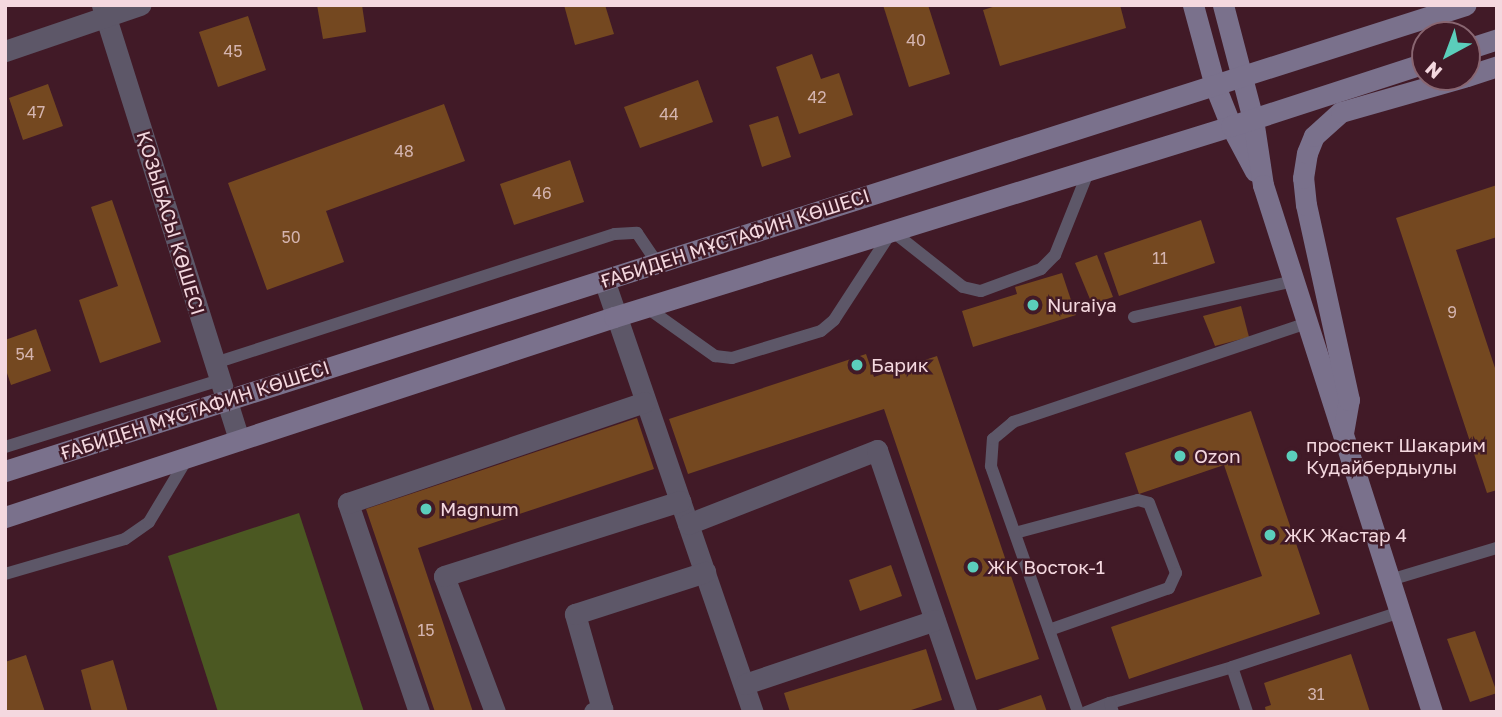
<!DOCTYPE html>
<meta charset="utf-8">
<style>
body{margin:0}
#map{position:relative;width:1502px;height:717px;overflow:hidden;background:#411a27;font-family:"Golos Text",sans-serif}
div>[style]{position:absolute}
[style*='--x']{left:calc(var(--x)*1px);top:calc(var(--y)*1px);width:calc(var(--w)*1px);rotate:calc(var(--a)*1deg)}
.green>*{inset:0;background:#4b5822}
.building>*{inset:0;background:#744820}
.lane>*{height:12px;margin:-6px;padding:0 6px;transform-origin:6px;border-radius:6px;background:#5d5768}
.street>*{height:21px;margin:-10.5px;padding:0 10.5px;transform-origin:10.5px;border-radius:10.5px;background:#5d5768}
.secondary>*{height:21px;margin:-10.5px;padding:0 10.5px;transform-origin:10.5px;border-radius:10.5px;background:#7a718c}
.dots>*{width:19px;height:19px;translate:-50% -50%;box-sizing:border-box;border:4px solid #411a27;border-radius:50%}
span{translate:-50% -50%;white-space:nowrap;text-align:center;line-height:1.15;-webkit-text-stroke:5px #411a27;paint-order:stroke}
.number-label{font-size:16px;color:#d4b4af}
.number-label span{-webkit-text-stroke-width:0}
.street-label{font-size:19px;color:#f4d8df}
.poi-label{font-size:19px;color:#f4d8df}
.left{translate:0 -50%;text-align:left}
.frame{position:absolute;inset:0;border:7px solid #f4d8df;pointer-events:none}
.north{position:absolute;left:1411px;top:21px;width:70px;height:70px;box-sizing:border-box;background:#411a27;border:2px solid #896671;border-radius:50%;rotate:221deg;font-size:19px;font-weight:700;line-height:28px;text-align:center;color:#f4d8df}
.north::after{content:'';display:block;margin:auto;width:24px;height:32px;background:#5bcebb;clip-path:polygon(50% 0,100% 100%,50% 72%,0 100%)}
</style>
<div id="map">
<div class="green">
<div style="clip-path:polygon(299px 513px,364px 712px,218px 712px,168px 556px)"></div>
</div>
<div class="building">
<div style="clip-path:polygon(317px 5px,362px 5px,366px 32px,323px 39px)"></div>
<div style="clip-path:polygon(564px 5px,605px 5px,614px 34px,575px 45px)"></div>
<div style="clip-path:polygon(883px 5px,928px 5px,950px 74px,909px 87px)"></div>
<div style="clip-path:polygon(999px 5px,1120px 5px,1126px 28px,1000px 66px,983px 10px)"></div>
<div style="clip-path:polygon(248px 16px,266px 70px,218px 87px,199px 32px)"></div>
<div style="clip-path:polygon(812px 54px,821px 79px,839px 73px,853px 115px,799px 134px,776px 67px)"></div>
<div style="clip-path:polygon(698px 80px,713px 122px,640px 148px,624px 107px)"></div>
<div style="clip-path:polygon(48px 84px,63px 126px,23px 140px,9px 98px)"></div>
<div style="clip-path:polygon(444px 104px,465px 161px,326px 211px,344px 262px,267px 290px,228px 183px)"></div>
<div style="clip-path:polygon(778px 116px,791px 157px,762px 167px,749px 125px)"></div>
<div style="clip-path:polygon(570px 160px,584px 202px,514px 225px,500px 184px)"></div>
<div style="clip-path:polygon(1497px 185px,1497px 237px,1456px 250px,1497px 374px,1497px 490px,1487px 493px,1396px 218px)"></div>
<div style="clip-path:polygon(112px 200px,161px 342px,100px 363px,79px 300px,118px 286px,91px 207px)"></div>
<div style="clip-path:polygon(1201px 220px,1215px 263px,1119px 296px,1104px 253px)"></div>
<div style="clip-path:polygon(1097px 255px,1113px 297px,1092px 304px,1075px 263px)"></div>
<div style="clip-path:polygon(1062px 273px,1076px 315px,973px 347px,962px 311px,1017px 294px,1015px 287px)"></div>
<div style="clip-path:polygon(1241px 306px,1249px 337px,1215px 346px,1203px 316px)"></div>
<div style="clip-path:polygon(36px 329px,51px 371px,11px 385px,5px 367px,5px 340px)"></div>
<div style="clip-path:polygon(866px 354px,874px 377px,937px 356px,1039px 659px,976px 680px,884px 409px,688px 474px,669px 419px)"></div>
<div style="clip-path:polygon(1251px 411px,1320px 614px,1129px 679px,1111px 627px,1262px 576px,1224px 465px,1139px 494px,1125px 453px)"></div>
<div style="clip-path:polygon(637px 418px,654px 469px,418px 548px,473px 712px,435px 712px,366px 509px)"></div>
<div style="clip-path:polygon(891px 565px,902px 596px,860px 611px,849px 580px)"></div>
<div style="clip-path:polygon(1475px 631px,1497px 693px,1470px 702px,1447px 639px)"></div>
<div style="clip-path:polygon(926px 649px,942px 700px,905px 712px,790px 712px,784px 693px)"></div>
<div style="clip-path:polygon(1351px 654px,1370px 712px,1266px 712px,1265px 707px,1271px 705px,1264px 683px)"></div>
<div style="clip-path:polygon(26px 655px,45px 712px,5px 712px,5px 662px)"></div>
<div style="clip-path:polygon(113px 660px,128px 712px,92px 712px,81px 670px)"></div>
<div style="clip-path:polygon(1041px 695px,1047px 712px,995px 712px,995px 711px)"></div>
</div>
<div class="lane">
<div style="--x:646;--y:307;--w:85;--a:35.4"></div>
<div style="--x:715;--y:356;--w:17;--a:7"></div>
<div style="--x:732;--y:358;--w:93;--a:-16.9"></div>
<div style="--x:821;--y:331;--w:17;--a:-40"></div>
<div style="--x:834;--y:320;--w:106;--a:-56.9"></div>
<div style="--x:892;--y:231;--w:90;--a:38.3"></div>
<div style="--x:963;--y:287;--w:18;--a:13"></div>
<div style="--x:981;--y:291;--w:64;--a:-20.1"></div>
<div style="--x:1041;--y:269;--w:20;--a:-45"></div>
<div style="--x:1055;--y:255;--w:92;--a:-68.2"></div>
<div style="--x:1134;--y:317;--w:164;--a:-12.7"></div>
<div style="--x:215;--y:363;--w:420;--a:-17.9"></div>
<div style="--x:615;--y:234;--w:22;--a:-3"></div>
<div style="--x:637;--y:233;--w:36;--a:56"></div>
<div style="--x:5;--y:447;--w:225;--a:-17.3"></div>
<div style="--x:1015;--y:533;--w:127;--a:-15"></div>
<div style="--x:1138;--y:500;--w:11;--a:15"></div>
<div style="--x:1149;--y:503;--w:75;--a:68.9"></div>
<div style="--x:1176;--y:573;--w:17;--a:115"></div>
<div style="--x:1169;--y:588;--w:127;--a:160.7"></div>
<div style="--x:5;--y:574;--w:125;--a:-16.3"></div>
<div style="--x:125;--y:539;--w:29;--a:-35"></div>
<div style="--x:149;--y:522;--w:76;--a:-59"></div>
<div style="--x:1390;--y:580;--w:112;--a:-16.7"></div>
<div style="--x:1110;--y:703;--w:127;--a:-16.4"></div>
<div style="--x:1078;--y:712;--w:261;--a:-109.5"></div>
<div style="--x:991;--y:466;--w:27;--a:-86"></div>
<div style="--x:993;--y:439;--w:26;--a:-40"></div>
<div style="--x:1013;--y:422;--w:310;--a:-18.6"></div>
<div style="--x:1086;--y:712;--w:26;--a:-21"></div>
<div style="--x:1110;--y:703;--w:9;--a:72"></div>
<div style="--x:1247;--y:712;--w:47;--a:-108.4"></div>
<div style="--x:1232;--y:667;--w:177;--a:-18.1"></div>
</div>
<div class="street">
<div style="--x:102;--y:5;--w:456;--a:72.5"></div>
<div style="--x:5;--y:51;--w:143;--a:-18.8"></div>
<div style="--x:604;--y:280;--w:457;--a:71"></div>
<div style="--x:688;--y:524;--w:203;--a:-21.4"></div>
<div style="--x:877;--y:450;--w:277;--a:71.2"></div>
<div style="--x:745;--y:684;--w:200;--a:-18.6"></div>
<div style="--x:419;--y:712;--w:221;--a:-108.8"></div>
<div style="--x:348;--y:503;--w:313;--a:-18.8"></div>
<div style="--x:495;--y:712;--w:145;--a:-110.6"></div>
<div style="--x:444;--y:576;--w:248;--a:-17.6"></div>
<div style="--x:594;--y:712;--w:9;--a:-21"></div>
<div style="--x:602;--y:709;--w:99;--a:-105.9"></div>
<div style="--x:575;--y:614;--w:137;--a:-17.9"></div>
</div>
<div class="secondary">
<div style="--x:1193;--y:5;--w:84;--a:74.8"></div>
<div style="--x:1215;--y:86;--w:43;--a:68.2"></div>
<div style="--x:1231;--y:126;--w:51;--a:61.9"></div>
<div style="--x:1223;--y:5;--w:118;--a:75.3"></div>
<div style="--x:1253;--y:119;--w:67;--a:81.4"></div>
<div style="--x:1263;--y:185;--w:553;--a:72.22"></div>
<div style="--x:1467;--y:49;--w:32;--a:-18"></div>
<div style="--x:1467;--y:76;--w:32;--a:-18"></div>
<div style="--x:1343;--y:433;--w:34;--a:-80"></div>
<div style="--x:1349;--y:400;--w:200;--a:-102.4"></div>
<div style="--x:1306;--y:205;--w:27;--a:-96"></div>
<div style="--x:1303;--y:178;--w:25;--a:-81"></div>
<div style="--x:1307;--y:153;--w:18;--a:-68"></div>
<div style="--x:1314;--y:136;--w:36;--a:-42"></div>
<div style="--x:1341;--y:112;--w:128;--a:-15.9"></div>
<div style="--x:5;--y:471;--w:1533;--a:-17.7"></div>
<div style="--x:5;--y:517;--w:641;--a:-18.18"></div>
<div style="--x:614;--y:317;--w:646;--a:-17.2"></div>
<div style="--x:1231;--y:126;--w:204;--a:-18"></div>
</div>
<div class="dots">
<div style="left:1033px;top:305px;background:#5bcebb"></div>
<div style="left:857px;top:365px;background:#5bcebb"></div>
<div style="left:1180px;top:456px;background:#5bcebb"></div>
<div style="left:1292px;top:456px;background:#5bcebb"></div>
<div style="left:426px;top:509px;background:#5bcebb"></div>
<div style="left:1270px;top:535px;background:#5bcebb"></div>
<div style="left:973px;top:567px;background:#5bcebb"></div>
</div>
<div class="number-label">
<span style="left:916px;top:40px">40</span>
<span style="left:233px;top:51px">45</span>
<span style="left:817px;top:97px">42</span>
<span style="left:36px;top:112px">47</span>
<span style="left:669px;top:114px">44</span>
<span style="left:404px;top:151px">48</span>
<span style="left:542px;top:193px">46</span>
<span style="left:291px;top:237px">50</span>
<span style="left:1160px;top:258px">11</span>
<span style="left:1452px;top:312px">9</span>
<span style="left:25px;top:354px">54</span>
<span style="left:426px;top:630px">15</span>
<span style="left:1316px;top:694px">31</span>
</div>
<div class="street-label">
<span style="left:171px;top:223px;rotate:73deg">ҚОЗЫБАСЫ КӨШЕСІ</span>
<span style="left:735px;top:238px;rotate:-18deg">ҒАБИДЕН МҰСТАФИН КӨШЕСІ</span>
<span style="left:195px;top:410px;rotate:-18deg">ҒАБИДЕН МҰСТАФИН КӨШЕСІ</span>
</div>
<div class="poi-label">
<span class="left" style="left:1047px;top:305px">Nuraiya</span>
<span class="left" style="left:871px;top:365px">Барик</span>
<span class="left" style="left:1306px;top:456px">проспект Шaкaрим<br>Кудайбердыулы</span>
<span class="left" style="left:1194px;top:456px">Ozon</span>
<span class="left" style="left:440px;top:509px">Magnum</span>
<span class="left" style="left:1284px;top:535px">ЖК Жастар 4</span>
<span class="left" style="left:987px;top:567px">ЖК Восток-1</span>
</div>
<div class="frame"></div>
<div class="north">N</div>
</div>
